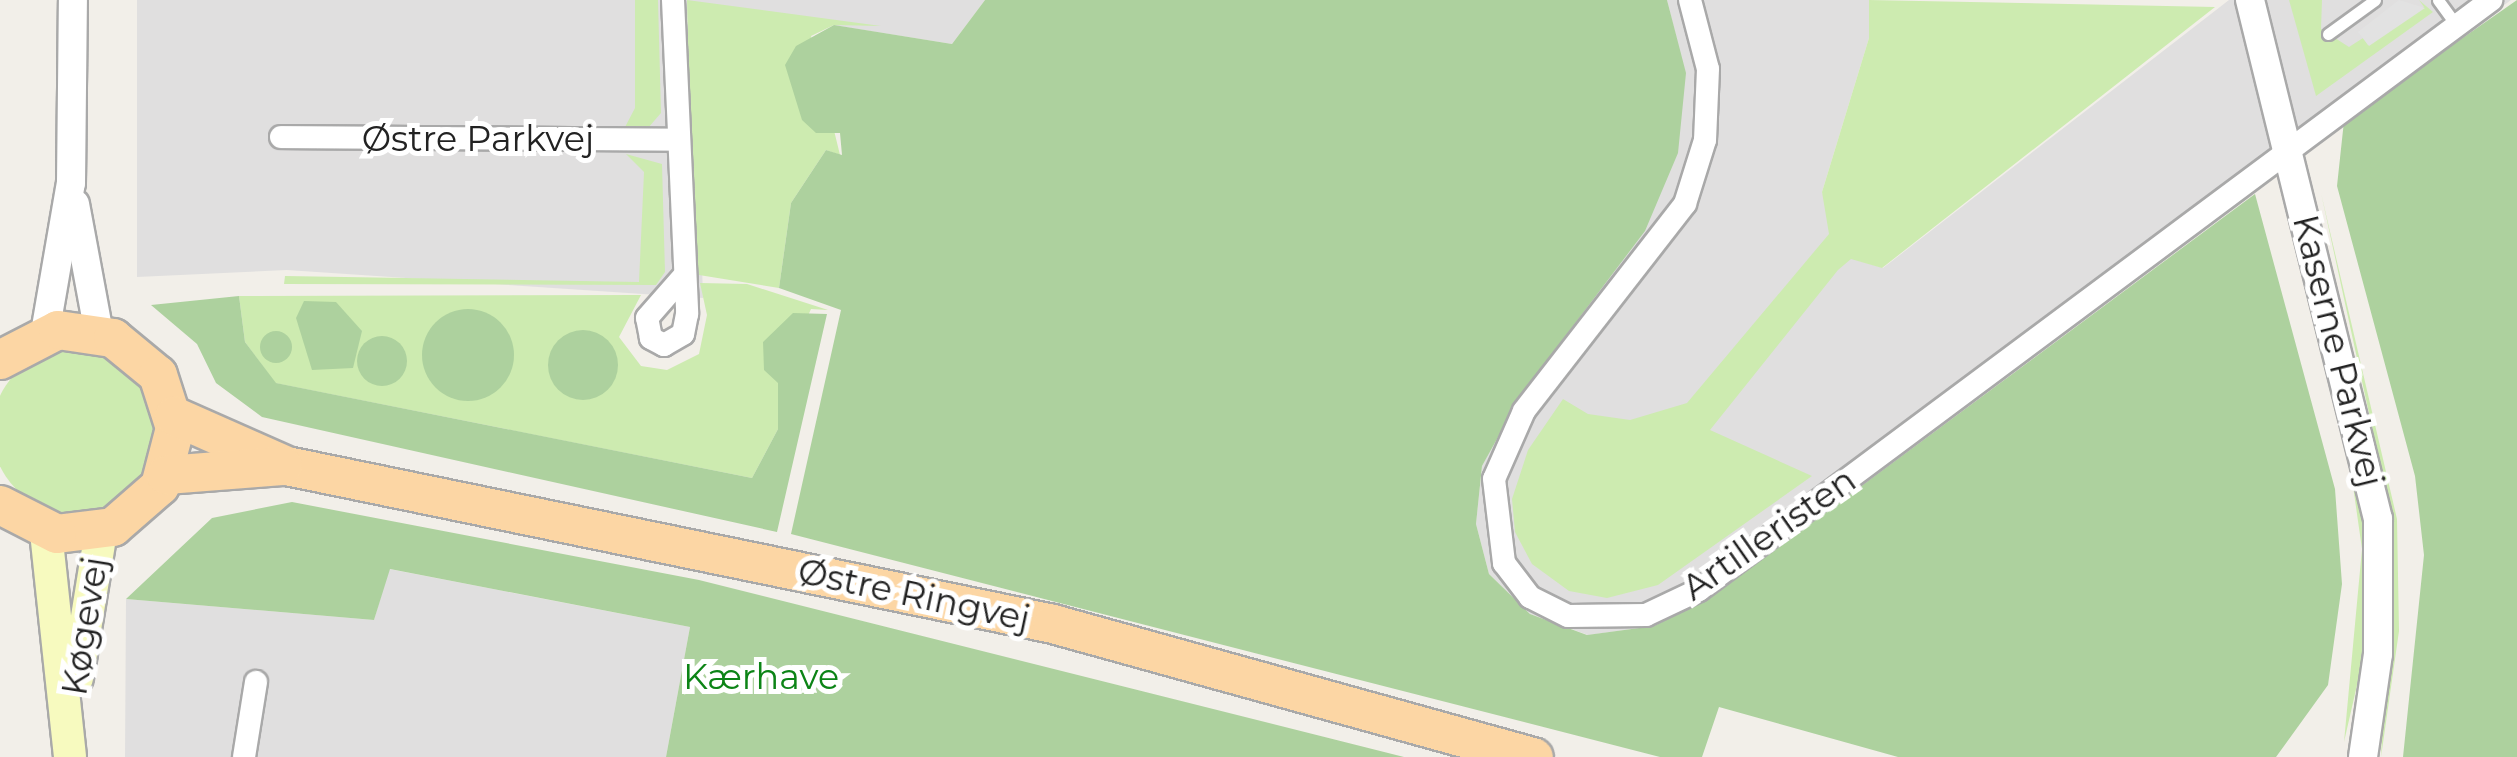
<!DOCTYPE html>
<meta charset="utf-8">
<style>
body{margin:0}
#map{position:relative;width:2517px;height:757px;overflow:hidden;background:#f2efe9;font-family:Montserrat,sans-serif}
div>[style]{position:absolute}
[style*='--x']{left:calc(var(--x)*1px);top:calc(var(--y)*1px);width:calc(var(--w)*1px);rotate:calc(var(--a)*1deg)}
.residential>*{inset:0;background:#e0dfdf}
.grass>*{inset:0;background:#cdebb0}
.round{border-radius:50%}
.forest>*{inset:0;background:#add19e}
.parking>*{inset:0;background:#e2e2e2}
.roads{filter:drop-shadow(2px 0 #a9a9a9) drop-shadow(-2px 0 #a9a9a9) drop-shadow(0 2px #a9a9a9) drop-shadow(0 -2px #a9a9a9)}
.service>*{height:11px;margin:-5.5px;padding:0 5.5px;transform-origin:5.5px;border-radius:5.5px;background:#fff}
.minor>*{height:22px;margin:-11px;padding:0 11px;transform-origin:11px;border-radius:11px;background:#fff}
.tertiary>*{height:28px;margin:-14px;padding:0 14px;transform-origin:14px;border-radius:14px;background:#fff}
.secondary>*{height:32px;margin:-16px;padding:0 16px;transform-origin:16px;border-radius:16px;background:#f7fabf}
.primary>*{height:38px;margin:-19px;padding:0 19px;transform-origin:19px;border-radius:19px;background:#fcd6a4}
span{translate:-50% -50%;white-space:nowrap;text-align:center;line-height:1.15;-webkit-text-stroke:10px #fff;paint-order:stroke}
.street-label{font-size:35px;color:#222}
.park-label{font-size:35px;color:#0c8416}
</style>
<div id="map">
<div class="residential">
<div style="clip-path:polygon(137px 0,985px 0,952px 44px,694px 3px,703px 298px,287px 270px,137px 277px)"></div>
<div style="clip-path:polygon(1667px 0,1869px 0,1869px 38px,1822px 192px,1851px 258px,1883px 268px,2229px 0,2511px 0,1717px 593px,1654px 626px,1588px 635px,1530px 614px,1489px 574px,1476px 524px,1482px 466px,1685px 73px)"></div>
<div style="clip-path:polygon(389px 569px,690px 627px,666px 757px,125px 757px,126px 599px,374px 620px)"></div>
</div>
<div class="grass">
<div style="clip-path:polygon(635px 0,658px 0,661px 113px,648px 128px,624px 129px,635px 108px)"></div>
<div style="clip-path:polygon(687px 0,881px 26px,834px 25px,811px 36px,840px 155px,826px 150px,791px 203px,779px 288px,699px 275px,693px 262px)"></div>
<div style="clip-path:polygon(1869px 0,2215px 7px,1882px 268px,1851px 259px,1838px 270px,1710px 430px,1812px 476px,1658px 585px,1607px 598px,1569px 591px,1532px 564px,1515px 532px,1512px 499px,1528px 450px,1563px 399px,1588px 414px,1630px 420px,1687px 403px,1829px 234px,1822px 192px,1869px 38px)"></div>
<div style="clip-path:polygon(2289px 0,2322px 0,2321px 29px,2349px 47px,2363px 38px,2368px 45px,2424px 7px,2419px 0,2433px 12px,2316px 96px)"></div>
<div style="clip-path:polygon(626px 154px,662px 164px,665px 272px,656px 285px,284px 284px,285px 276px,639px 282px,644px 172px)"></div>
<div style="clip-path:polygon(2321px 193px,2397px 519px,2399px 631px,2381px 757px,2392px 519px)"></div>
<div style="clip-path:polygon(2291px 202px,2365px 516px,2365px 650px,2344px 742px,2362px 549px,2349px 458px,2285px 205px)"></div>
<div style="clip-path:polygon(700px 283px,747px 284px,828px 310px,811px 309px,778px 383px,778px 429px,752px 478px,275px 383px,245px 342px,239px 296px,641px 295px,619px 337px,641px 366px,667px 370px,699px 354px,707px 315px)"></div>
<div class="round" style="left:-8px;top:349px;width:164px;height:164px"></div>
</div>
<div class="forest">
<div style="clip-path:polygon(985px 0,1667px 0,1686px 73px,1678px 153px,1645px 231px,1523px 392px,1482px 466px,1476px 524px,1489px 574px,1530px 614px,1587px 635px,1654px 626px,1717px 593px,2255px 194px,2335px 489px,2342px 584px,2328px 685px,2276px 757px,1898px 757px,1719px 707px,1702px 757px,1660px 757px,791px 534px,841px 310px,779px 288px,791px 203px,826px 150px,842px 155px,840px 133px,816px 133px,802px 120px,785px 65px,796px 46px,834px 25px,952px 44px)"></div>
<div style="clip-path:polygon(2517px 0,2517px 757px,2403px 757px,2424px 555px,2415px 476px,2337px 186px,2344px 121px)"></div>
<div style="clip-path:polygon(239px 296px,245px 342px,276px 383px,752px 478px,778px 429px,778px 383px,764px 370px,763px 342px,793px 313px,827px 314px,777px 532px,262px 417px,216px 383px,197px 344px,151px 305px)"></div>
<div style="clip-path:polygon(304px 301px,336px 302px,362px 331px,353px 368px,312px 370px,296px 318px)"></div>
<div class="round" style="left:422px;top:309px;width:92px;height:92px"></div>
<div class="round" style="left:548px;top:330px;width:70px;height:70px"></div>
<div class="round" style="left:260px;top:331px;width:32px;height:32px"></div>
<div class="round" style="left:357px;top:336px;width:50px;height:50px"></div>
<div style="clip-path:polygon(292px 502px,699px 580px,1404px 757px,666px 757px,690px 627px,390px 569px,374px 620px,126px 599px,212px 518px)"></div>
</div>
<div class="parking">
<div style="clip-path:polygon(2399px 0,2425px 8px,2369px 46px,2358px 32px)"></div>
</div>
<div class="roads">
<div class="service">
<div style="--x:2438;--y:0;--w:31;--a:54"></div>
<div style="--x:2328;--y:34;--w:58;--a:-35.9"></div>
</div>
<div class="minor">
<div style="--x:673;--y:0;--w:314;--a:87.4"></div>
<div style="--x:687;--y:314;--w:20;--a:101"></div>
<div style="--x:683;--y:334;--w:22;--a:150"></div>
<div style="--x:664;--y:345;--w:15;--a:-152"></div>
<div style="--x:651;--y:338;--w:20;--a:-101"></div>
<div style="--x:647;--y:318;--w:53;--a:-48.8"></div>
<div style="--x:1690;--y:0;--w:71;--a:75.4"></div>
<div style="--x:1708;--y:69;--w:71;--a:92.4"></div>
<div style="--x:1705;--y:140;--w:67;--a:107.4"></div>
<div style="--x:1685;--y:204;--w:262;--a:127.9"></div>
<div style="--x:1524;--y:411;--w:74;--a:113.8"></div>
<div style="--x:1494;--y:479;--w:85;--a:83.2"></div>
<div style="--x:1504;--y:563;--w:43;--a:52.6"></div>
<div style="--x:1530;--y:597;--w:42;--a:26.6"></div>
<div style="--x:1568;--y:616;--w:78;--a:-0.7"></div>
<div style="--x:1646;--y:615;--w:59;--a:-25.3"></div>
<div style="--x:1699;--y:590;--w:988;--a:-36.68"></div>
<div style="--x:281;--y:137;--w:395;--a:0.4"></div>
<div style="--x:244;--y:757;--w:76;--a:-80.9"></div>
</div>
<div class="tertiary">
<div style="--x:2250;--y:0;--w:535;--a:76.15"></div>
<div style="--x:2378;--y:519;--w:135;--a:90"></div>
<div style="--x:2378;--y:654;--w:104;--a:98.3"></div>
<div style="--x:75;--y:204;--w:131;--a:79.5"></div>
<div style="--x:45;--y:333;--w:152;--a:-80.2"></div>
<div style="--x:71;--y:183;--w:183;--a:-89.4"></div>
</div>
<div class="secondary">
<div style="--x:46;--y:532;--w:226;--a:83.9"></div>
<div style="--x:77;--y:678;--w:149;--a:-80.7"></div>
</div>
<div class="primary">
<div style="--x:0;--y:360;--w:65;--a:-27.3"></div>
<div style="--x:58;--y:330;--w:56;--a:8.3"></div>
<div style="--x:113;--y:338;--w:58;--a:39.4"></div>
<div style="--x:158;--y:375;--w:56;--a:72.2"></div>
<div style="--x:175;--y:428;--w:60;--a:104.5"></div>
<div style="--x:160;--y:486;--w:62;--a:138.9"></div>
<div style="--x:113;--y:527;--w:56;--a:172.9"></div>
<div style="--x:57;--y:534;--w:64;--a:-153"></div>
<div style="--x:174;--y:416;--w:124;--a:23.9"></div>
<div style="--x:287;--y:466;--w:782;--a:11.65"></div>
<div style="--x:1053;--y:624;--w:499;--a:15.5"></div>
<div style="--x:166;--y:475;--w:117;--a:-4.4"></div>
</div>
</div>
<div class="street-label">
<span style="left:478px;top:139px">Østre Parkvej</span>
<span style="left:2338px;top:351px;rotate:76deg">Kaserne Parkvej</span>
<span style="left:1769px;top:534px;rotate:-35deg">Artilleristen</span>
<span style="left:914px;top:595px;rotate:12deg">Østre Ringvej</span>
<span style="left:85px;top:626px;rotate:-81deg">Køgevej</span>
</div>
<div class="park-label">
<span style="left:761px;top:677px">Kærhave</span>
</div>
</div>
